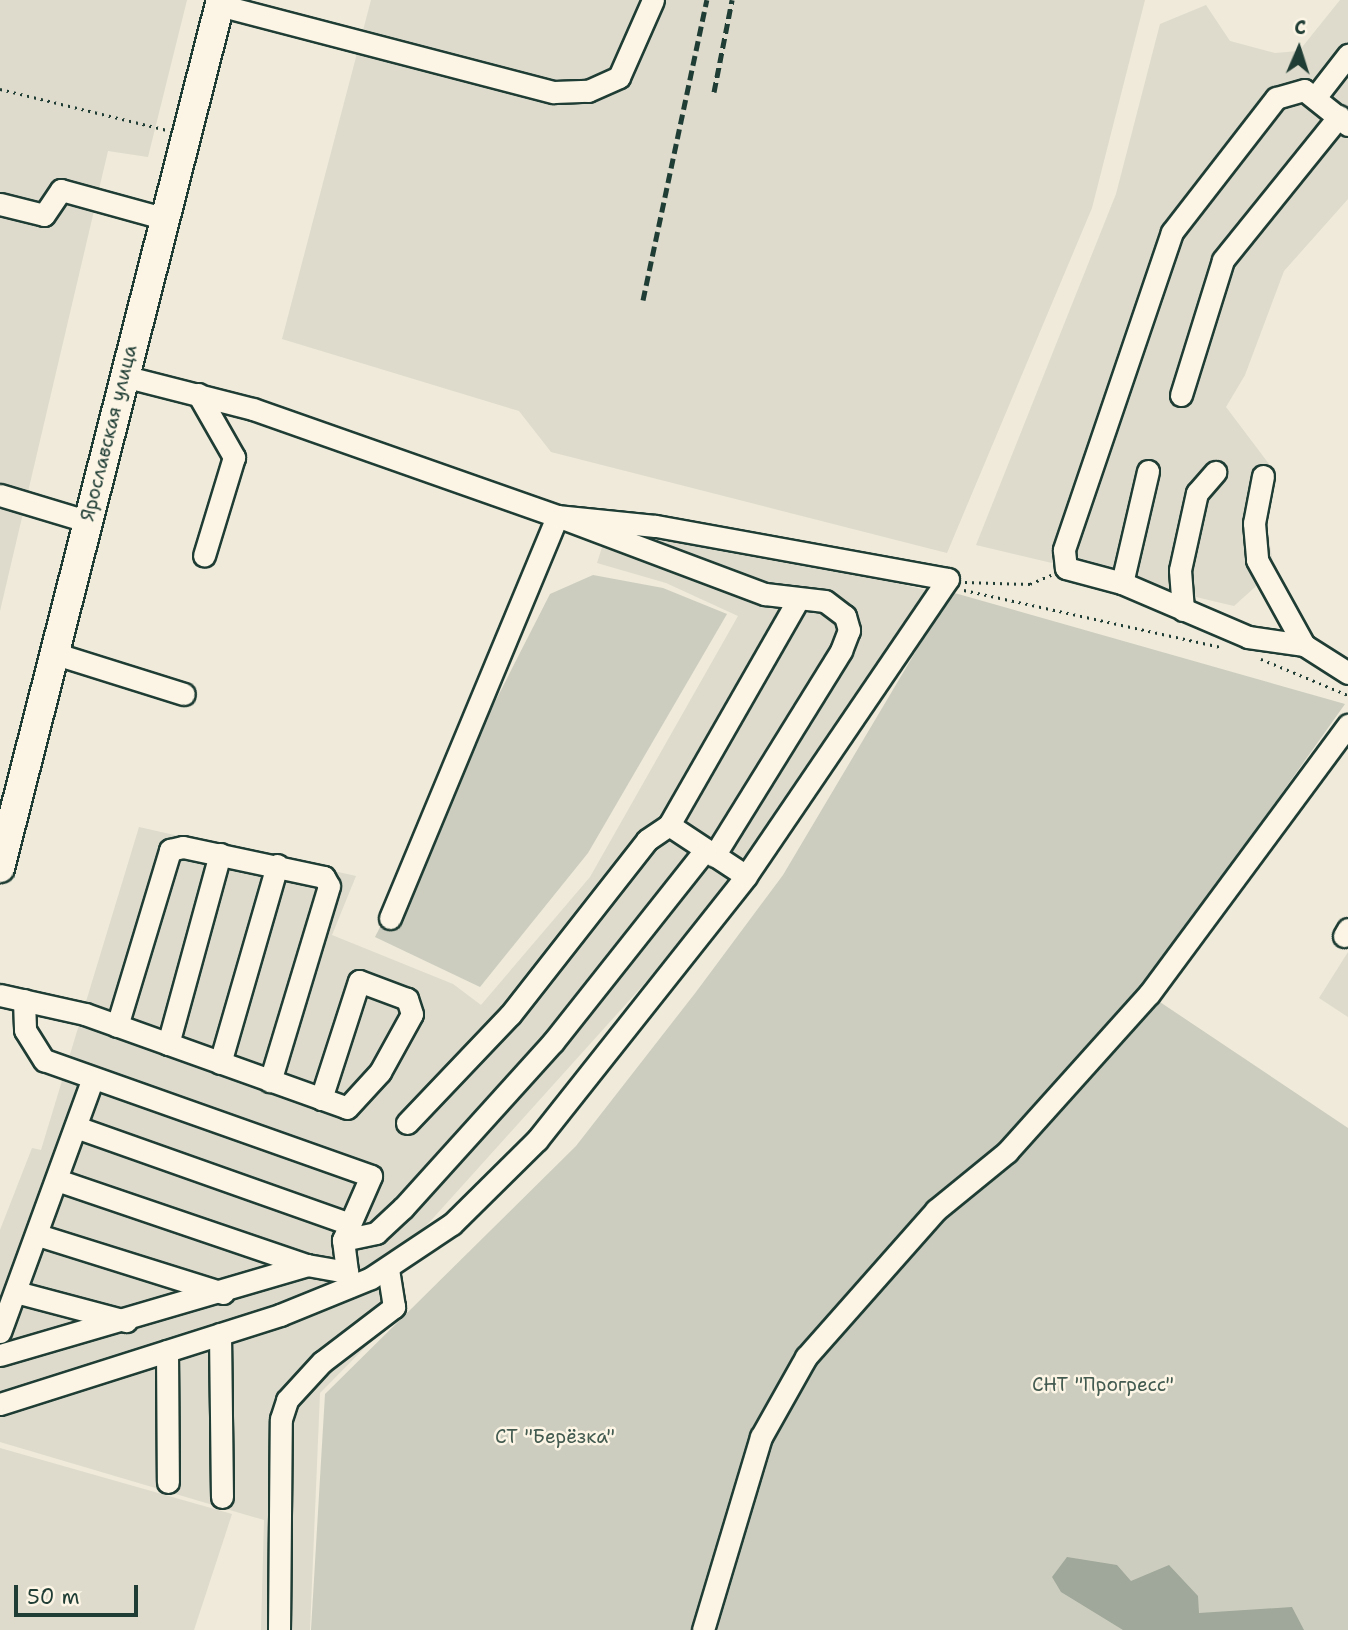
<!DOCTYPE html>
<meta charset="utf-8">
<style>
body{margin:0}
#map{position:relative;width:1348px;height:1630px;overflow:hidden;background:#efeada;font-family:"Shantell Sans",sans-serif}
div>[style]{position:absolute}
[style*='--x']{left:calc(var(--x)*1px);top:calc(var(--y)*1px);width:calc(var(--w)*1px);rotate:calc(var(--a)*1deg)}
.built>*{inset:0;background:#dedbcc}
.green>*{inset:0;background:#cccdbf}
.water>*{inset:0;background:#9fa89a}
.path>*{height:2.5px;margin-top:-1.25px;transform-origin:0;background:repeating-linear-gradient(90deg,#1f3d34 0 2px,transparent 0 7px)}
.roads{filter:drop-shadow(2px 0 #1f3d34) drop-shadow(-2px 0 #1f3d34) drop-shadow(0 2px #1f3d34) drop-shadow(0 -2px #1f3d34)}
.minor>*{height:21px;margin:-10.5px;padding:0 10.5px;transform-origin:10.5px;border-radius:10.5px;background:#fcf5e5}
.major>*{height:28px;margin:-14px;padding:0 14px;transform-origin:14px;border-radius:14px;background:#fcf5e5}
.rail>*{height:5px;margin-top:-2.5px;transform-origin:0;background:repeating-linear-gradient(90deg,#1f3d34 0 10px,transparent 0 15px)}
span{translate:-50% -50%;white-space:nowrap;text-align:center;line-height:1.15;-webkit-text-stroke:5px #fcf5e5;paint-order:stroke}
.street-label{font-size:19px;color:#1f3d34}
.park-label{font-size:19px;color:#425a50}
.north{position:absolute;left:1264px;top:14px;width:70px;height:70px;-webkit-text-stroke:5px #fcf5e5;paint-order:stroke;rotate:3deg;font-size:19px;font-weight:700;line-height:28px;text-align:center;color:#1f3d34}
.north::after{content:'';display:block;margin:auto;width:24px;height:32px;background:#1f3d34;clip-path:polygon(50% 0,100% 100%,50% 72%,0 100%)}
.scale{position:absolute;left:14px;top:1585px;width:124px;height:32px;box-sizing:border-box;border:4px solid #1f3d34;border-top:0;padding-left:9px;font-size:21px;line-height:24px;white-space:nowrap;color:#1f3d34;-webkit-text-stroke:5px #fcf5e5;paint-order:stroke}
</style>
<div id="map">
<div class="built">
<div style="clip-path:polygon(0 0,187px 0,148px 157px,108px 151px,0 611px)"></div>
<div style="clip-path:polygon(371px 0,1145px 0,1092px 208px,947px 553px,551px 452px,519px 411px,282px 339px)"></div>
<div style="clip-path:polygon(1340px 0,1348px 0,1348px 199px,1284px 271px,1245px 375px,1226px 407px,1275px 472px,1267px 526px,1274px 570px,1234px 606px,976px 545px,1116px 194px,1160px 24px,1206px 5px,1230px 41px,1275px 53px,1299px 51px)"></div>
<div style="clip-path:polygon(706px 538px,930px 591px,744px 873px,408px 1246px,367px 1265px,392px 1320px,320px 1393px,310px 1630px,261px 1630px,264px 1520px,0 1442px,0 1230px,32px 1148px,41px 1150px,139px 827px,356px 876px,332px 935px,453px 984px,481px 1005px,590px 877px,738px 616px,666px 583px,597px 563px,604px 541px)"></div>
<div style="clip-path:polygon(1348px 952px,1348px 1017px,1319px 998px)"></div>
<div style="clip-path:polygon(0 1448px,232px 1514px,194px 1630px,0 1630px)"></div>
</div>
<div class="green">
<div style="clip-path:polygon(593px 575px,663px 588px,727px 614px,588px 853px,480px 987px,375px 937px,550px 594px)"></div>
<div style="clip-path:polygon(951px 592px,1345px 704px,1142px 990px,1348px 1128px,1348px 1630px,311px 1630px,325px 1394px,576px 1146px,696px 992px,783px 875px)"></div>
</div>
<div class="water">
<div style="clip-path:polygon(1067px 1557px,1117px 1565px,1131px 1581px,1169px 1565px,1198px 1596px,1199px 1613px,1292px 1607px,1304px 1630px,1123px 1630px,1061px 1592px,1052px 1577px)"></div>
</div>
<div class="path">
<div style="--x:0;--y:89;--w:172;--a:13.8"></div>
<div style="--x:965;--y:582;--w:65;--a:1.8"></div>
<div style="--x:1030;--y:584;--w:23;--a:-23"></div>
<div style="--x:964;--y:590;--w:263;--a:12.5"></div>
<div style="--x:1261;--y:659;--w:94;--a:22.5"></div>
</div>
<div class="roads">
<div class="minor">
<div style="--x:219;--y:5;--w:346;--a:14.6"></div>
<div style="--x:554;--y:92;--w:34;--a:-2"></div>
<div style="--x:588;--y:91;--w:34;--a:-24"></div>
<div style="--x:619;--y:77;--w:84;--a:-66.2"></div>
<div style="--x:1317;--y:95;--w:51;--a:-52.2"></div>
<div style="--x:1348;--y:125;--w:56;--a:-141.5"></div>
<div style="--x:1304;--y:90;--w:29;--a:164"></div>
<div style="--x:1276;--y:98;--w:170;--a:127.8"></div>
<div style="--x:1172;--y:232;--w:336;--a:108.8"></div>
<div style="--x:1064;--y:550;--w:18;--a:84"></div>
<div style="--x:1066;--y:568;--w:58;--a:15"></div>
<div style="--x:1122;--y:583;--w:137;--a:23.2"></div>
<div style="--x:1248;--y:637;--w:57;--a:8.1"></div>
<div style="--x:1304;--y:645;--w:52;--a:32.5"></div>
<div style="--x:0;--y:204;--w:45;--a:14"></div>
<div style="--x:44;--y:215;--w:30;--a:-56"></div>
<div style="--x:61;--y:190;--w:106;--a:15.4"></div>
<div style="--x:198;--y:394;--w:73;--a:60.3"></div>
<div style="--x:234;--y:457;--w:103;--a:106.9"></div>
<div style="--x:1181;--y:395;--w:141;--a:-72.7"></div>
<div style="--x:1223;--y:260;--w:185;--a:-51.1"></div>
<div style="--x:1263;--y:476;--w:48;--a:100.8"></div>
<div style="--x:1254;--y:523;--w:37;--a:85"></div>
<div style="--x:1257;--y:560;--w:97;--a:61.1"></div>
<div style="--x:0;--y:495;--w:90;--a:16.8"></div>
<div style="--x:1122;--y:583;--w:115;--a:-76.9"></div>
<div style="--x:1183;--y:610;--w:40;--a:-94.3"></div>
<div style="--x:1180;--y:570;--w:79;--a:-77.6"></div>
<div style="--x:1197;--y:493;--w:28;--a:-49"></div>
<div style="--x:53;--y:653;--w:137;--a:17.4"></div>
<div style="--x:669;--y:825;--w:259;--a:-60.2"></div>
<div style="--x:390;--y:918;--w:435;--a:-67.4"></div>
<div style="--x:557;--y:516;--w:222;--a:20.6"></div>
<div style="--x:765;--y:594;--w:60;--a:6.7"></div>
<div style="--x:825;--y:601;--w:25;--a:37"></div>
<div style="--x:845;--y:616;--w:15;--a:74"></div>
<div style="--x:849;--y:630;--w:22;--a:111"></div>
<div style="--x:841;--y:651;--w:241;--a:121.8"></div>
<div style="--x:1344;--y:936;--w:8;--a:-60"></div>
<div style="--x:0;--y:995;--w:87;--a:12.6"></div>
<div style="--x:85;--y:1014;--w:278;--a:19.7"></div>
<div style="--x:347;--y:1108;--w:49;--a:-47.5"></div>
<div style="--x:380;--y:1072;--w:66;--a:-61.1"></div>
<div style="--x:412;--y:1014;--w:16;--a:-108"></div>
<div style="--x:407;--y:999;--w:51;--a:-159.4"></div>
<div style="--x:359;--y:981;--w:124;--a:107.9"></div>
<div style="--x:24;--y:1000;--w:30;--a:88"></div>
<div style="--x:25;--y:1030;--w:36;--a:58"></div>
<div style="--x:44;--y:1060;--w:347;--a:19.5"></div>
<div style="--x:371;--y:1176;--w:70;--a:113.6"></div>
<div style="--x:343;--y:1240;--w:47;--a:82.7"></div>
<div style="--x:117;--y:1026;--w:184;--a:-73.2"></div>
<div style="--x:170;--y:850;--w:13;--a:-13"></div>
<div style="--x:183;--y:847;--w:144;--a:12"></div>
<div style="--x:324;--y:877;--w:10;--a:61"></div>
<div style="--x:329;--y:886;--w:204;--a:106.8"></div>
<div style="--x:168;--y:1044;--w:197;--a:-74.7"></div>
<div style="--x:220;--y:1063;--w:206;--a:-73.9"></div>
<div style="--x:407;--y:1123;--w:149;--a:-46.4"></div>
<div style="--x:510;--y:1015;--w:222;--a:-51.9"></div>
<div style="--x:647;--y:840;--w:27;--a:-34"></div>
<div style="--x:669;--y:825;--w:92;--a:33.5"></div>
<div style="--x:76;--y:1127;--w:288;--a:19.5"></div>
<div style="--x:57;--y:1180;--w:264;--a:18.8"></div>
<div style="--x:38;--y:1235;--w:194;--a:17.4"></div>
<div style="--x:343;--y:1240;--w:34;--a:-12"></div>
<div style="--x:376;--y:1233;--w:37;--a:-43"></div>
<div style="--x:403;--y:1208;--w:224;--a:-47.9"></div>
<div style="--x:553;--y:1042;--w:245;--a:-51.6"></div>
<div style="--x:16;--y:1292;--w:114;--a:14.8"></div>
<div style="--x:0;--y:1332;--w:270;--a:-69.9"></div>
<div style="--x:220;--y:1334;--w:163;--a:89.3"></div>
<div style="--x:167;--y:1351;--w:131;--a:89.6"></div>
<div style="--x:0;--y:1355;--w:320;--a:-16.3"></div>
<div style="--x:307;--y:1265;--w:41;--a:9.9"></div>
<div style="--x:0;--y:1404;--w:294;--a:-17.6"></div>
<div style="--x:280;--y:1315;--w:98;--a:-22.1"></div>
<div style="--x:371;--y:1278;--w:97;--a:-33.7"></div>
<div style="--x:452;--y:1224;--w:120;--a:-44.7"></div>
<div style="--x:537;--y:1140;--w:337;--a:-51.6"></div>
<div style="--x:746;--y:876;--w:359;--a:-55.8"></div>
<div style="--x:948;--y:579;--w:298;--a:-169.7"></div>
<div style="--x:655;--y:526;--w:99;--a:-174.2"></div>
<div style="--x:557;--y:516;--w:322;--a:-160.6"></div>
<div style="--x:253;--y:409;--w:133;--a:-165.7"></div>
<div style="--x:279;--y:1630;--w:211;--a:-89.5"></div>
<div style="--x:281;--y:1419;--w:20;--a:-72"></div>
<div style="--x:287;--y:1400;--w:52;--a:-47.4"></div>
<div style="--x:322;--y:1362;--w:91;--a:-37.4"></div>
<div style="--x:394;--y:1307;--w:38;--a:-99"></div>
<div style="--x:703;--y:1630;--w:202;--a:-73.3"></div>
<div style="--x:761;--y:1437;--w:92;--a:-60.6"></div>
<div style="--x:806;--y:1357;--w:196;--a:-48.5"></div>
<div style="--x:936;--y:1210;--w:92;--a:-39.2"></div>
<div style="--x:1007;--y:1152;--w:212;--a:-48.1"></div>
<div style="--x:1149;--y:994;--w:335;--a:-53.5"></div>
</div>
<div class="major">
<div style="--x:0;--y:868;--w:896;--a:-75.72"></div>
</div>
</div>
<div class="rail">
<div style="--x:714;--y:92;--w:94;--a:-78.9"></div>
<div style="--x:643;--y:300;--w:307;--a:-78"></div>
</div>
<div class="street-label">
<span style="left:109px;top:433px;rotate:-76deg">Ярославская улица</span>
</div>
<div class="park-label">
<span style="left:1103px;top:1385px">СНТ "Прогресс"</span>
<span style="left:555px;top:1437px">СТ "Берёзка"</span>
</div>
<div class="north">С</div>
<div class="scale">50 m</div>
</div>
